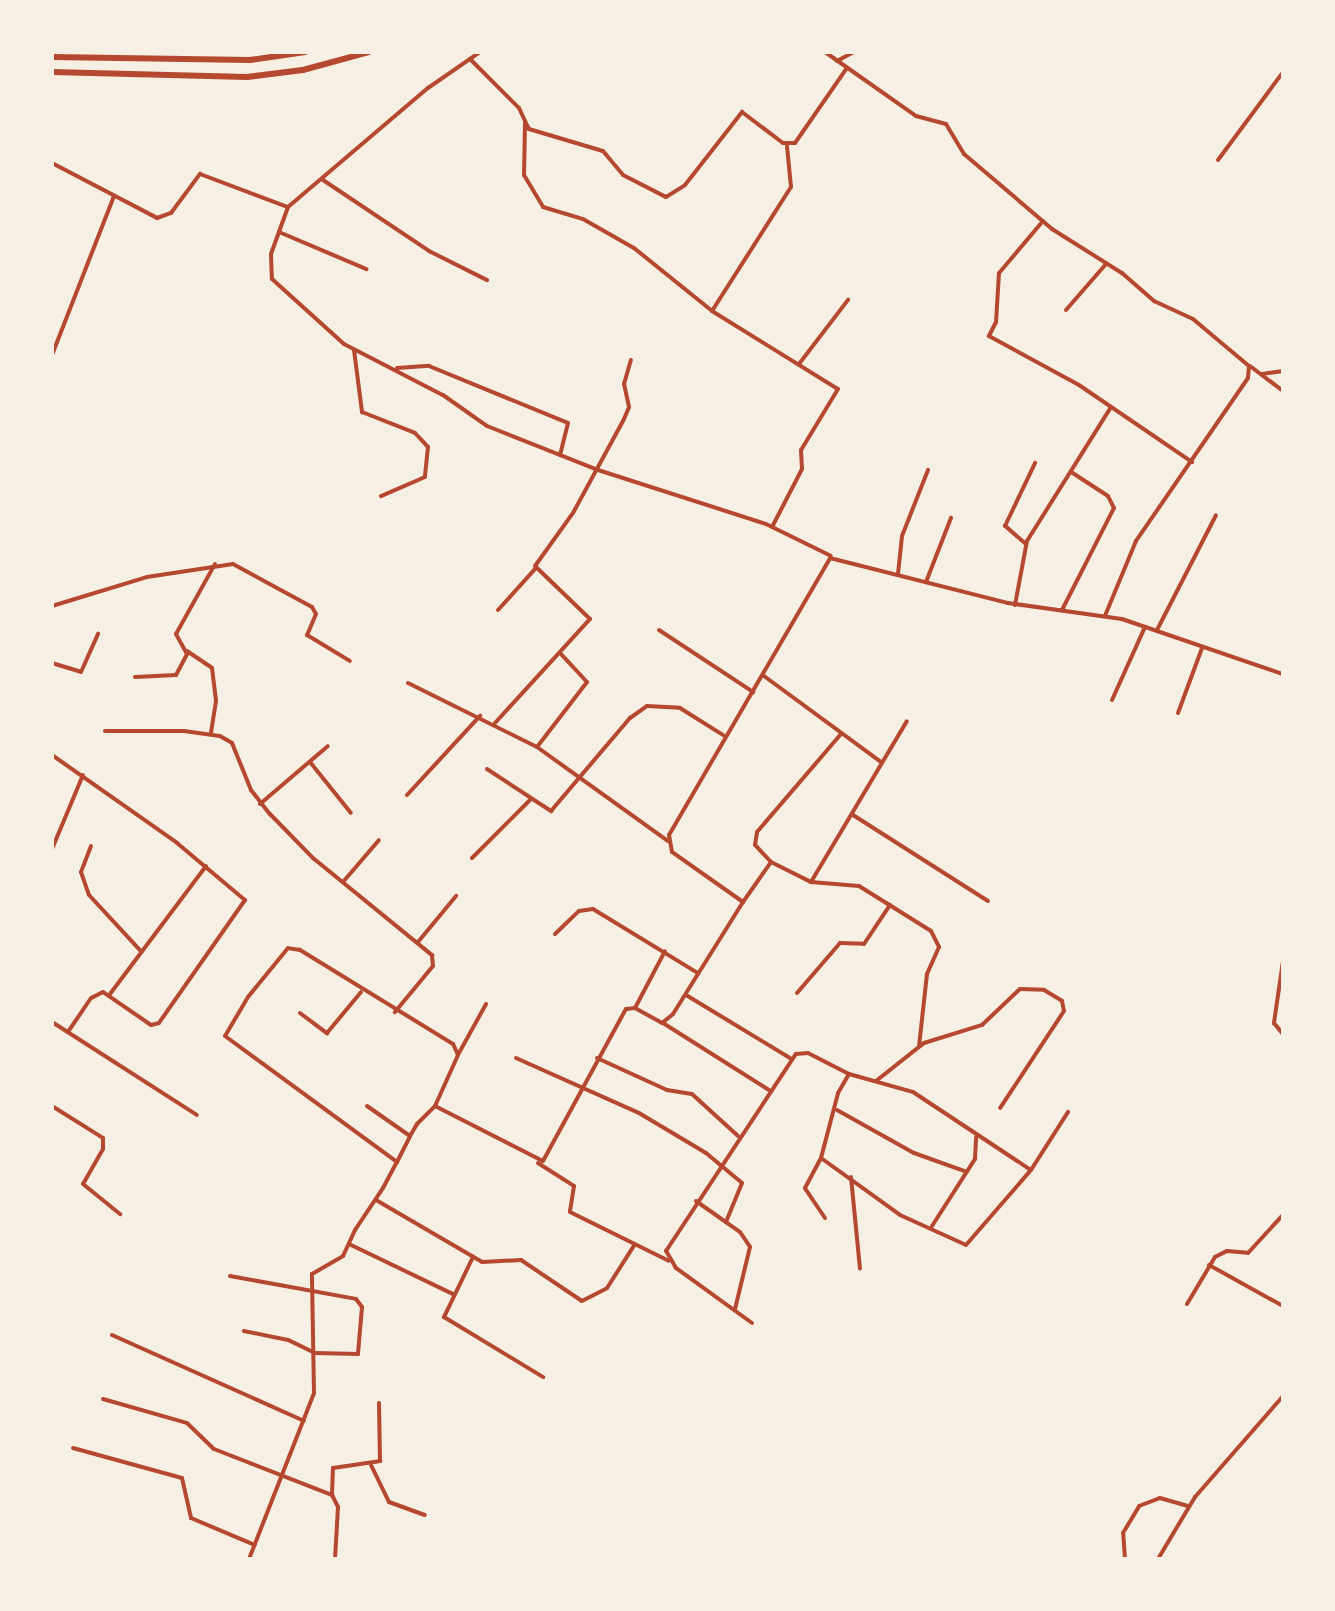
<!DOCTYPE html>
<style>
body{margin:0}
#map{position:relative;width:1335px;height:1611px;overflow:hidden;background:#f6efe4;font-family:"Nunito Sans",sans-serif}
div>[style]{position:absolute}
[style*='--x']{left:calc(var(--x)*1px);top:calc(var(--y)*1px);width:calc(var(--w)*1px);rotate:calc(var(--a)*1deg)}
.minor>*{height:4px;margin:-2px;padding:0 2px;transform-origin:2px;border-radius:2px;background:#b5482f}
.trunk>*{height:6px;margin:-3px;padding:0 3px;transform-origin:3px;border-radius:3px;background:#b5482f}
span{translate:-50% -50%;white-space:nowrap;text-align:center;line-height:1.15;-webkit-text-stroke:6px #f6efe4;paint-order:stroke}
.frame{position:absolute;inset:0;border:54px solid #f6efe4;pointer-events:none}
</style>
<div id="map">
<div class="minor">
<div style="--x:825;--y:52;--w:111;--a:35.1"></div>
<div style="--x:916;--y:116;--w:31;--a:15"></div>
<div style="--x:946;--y:124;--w:35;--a:59"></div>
<div style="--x:964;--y:154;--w:116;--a:40.4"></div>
<div style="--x:1052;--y:229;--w:83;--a:32.2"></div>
<div style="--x:1122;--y:273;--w:43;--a:41.2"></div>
<div style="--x:1154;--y:301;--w:43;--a:24.8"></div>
<div style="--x:1193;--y:319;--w:73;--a:40"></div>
<div style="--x:1249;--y:366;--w:12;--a:95"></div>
<div style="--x:1248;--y:378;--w:198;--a:124.5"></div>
<div style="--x:1136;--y:541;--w:81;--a:112.5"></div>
<div style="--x:470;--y:59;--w:69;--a:45"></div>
<div style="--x:519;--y:108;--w:23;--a:65"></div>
<div style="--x:529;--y:129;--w:77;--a:16.6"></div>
<div style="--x:603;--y:151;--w:31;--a:50"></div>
<div style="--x:623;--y:175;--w:48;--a:27.1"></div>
<div style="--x:666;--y:197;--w:22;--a:-32"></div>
<div style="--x:685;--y:185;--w:93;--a:-52"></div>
<div style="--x:742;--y:112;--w:51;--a:37.1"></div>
<div style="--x:783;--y:143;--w:12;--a:0"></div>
<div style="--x:795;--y:143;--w:91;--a:-55.3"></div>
<div style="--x:837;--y:61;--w:19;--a:-28"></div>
<div style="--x:525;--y:123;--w:52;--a:91.1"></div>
<div style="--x:524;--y:175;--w:37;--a:59"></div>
<div style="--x:543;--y:207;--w:42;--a:16.7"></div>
<div style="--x:583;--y:219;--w:59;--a:29.6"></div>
<div style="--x:634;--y:248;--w:100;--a:38.9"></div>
<div style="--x:712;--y:311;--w:148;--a:31.8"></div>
<div style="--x:838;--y:389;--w:71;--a:121.2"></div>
<div style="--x:801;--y:450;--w:19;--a:87"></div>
<div style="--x:802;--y:469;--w:65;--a:117.3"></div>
<div style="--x:1218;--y:160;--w:109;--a:-53.5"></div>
<div style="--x:52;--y:163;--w:119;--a:27.6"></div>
<div style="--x:157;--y:218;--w:15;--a:-20"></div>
<div style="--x:171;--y:213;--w:49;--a:-53.4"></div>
<div style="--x:200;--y:174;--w:94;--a:20.6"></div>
<div style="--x:288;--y:207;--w:184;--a:-40.4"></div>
<div style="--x:428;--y:88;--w:63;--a:-34.7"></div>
<div style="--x:323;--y:180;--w:128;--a:33.8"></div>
<div style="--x:429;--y:251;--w:65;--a:26.6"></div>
<div style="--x:288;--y:207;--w:50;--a:109.9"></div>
<div style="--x:271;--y:254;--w:25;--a:88"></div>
<div style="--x:272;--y:279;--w:97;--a:42.1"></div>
<div style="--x:344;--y:344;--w:111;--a:27.3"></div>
<div style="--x:443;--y:395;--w:54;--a:35.2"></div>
<div style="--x:487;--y:426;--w:119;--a:21.6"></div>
<div style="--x:598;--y:470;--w:176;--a:17.8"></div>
<div style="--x:766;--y:524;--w:72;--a:26.2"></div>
<div style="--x:1043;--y:221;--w:68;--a:130.2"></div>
<div style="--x:999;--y:273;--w:49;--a:93.5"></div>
<div style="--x:996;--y:322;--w:16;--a:117"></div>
<div style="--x:989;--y:336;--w:102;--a:28.6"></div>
<div style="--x:1079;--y:385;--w:137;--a:34.3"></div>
<div style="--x:279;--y:232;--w:95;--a:23"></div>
<div style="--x:1066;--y:310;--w:61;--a:-49"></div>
<div style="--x:712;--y:311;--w:147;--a:-57.5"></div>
<div style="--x:791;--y:187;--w:41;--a:-95.6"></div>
<div style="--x:354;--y:350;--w:63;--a:82.6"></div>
<div style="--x:362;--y:412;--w:57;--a:21.6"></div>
<div style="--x:415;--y:433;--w:19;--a:47"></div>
<div style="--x:428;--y:447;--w:30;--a:96"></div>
<div style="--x:425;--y:477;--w:48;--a:156.6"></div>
<div style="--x:52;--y:355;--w:171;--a:-68.7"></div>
<div style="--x:799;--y:364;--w:81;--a:-52.6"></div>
<div style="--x:1250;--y:366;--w:41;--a:37.1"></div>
<div style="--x:397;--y:368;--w:32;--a:-4"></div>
<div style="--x:429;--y:366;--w:150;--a:22.3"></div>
<div style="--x:568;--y:423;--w:33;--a:104"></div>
<div style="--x:1262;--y:374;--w:21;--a:-8"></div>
<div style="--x:1026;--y:544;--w:28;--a:-139"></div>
<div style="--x:1005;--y:526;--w:70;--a:-64.5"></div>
<div style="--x:898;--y:574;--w:38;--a:-84"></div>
<div style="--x:902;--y:536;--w:71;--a:-68.5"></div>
<div style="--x:926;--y:582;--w:69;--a:-68.7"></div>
<div style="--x:1015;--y:605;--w:65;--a:-79.4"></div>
<div style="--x:1027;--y:541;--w:158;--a:-57.9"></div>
<div style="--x:52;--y:606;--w:99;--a:-17"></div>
<div style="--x:147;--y:577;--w:87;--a:-8.6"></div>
<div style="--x:233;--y:564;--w:90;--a:28.6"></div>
<div style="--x:312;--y:607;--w:8;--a:60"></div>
<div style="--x:316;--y:614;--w:23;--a:113"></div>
<div style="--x:307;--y:635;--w:50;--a:31.2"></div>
<div style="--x:498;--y:610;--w:55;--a:-47.9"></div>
<div style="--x:1062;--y:610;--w:114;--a:-63"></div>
<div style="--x:1114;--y:508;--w:13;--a:-117"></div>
<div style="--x:1108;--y:496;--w:44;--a:-147"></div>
<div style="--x:659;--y:630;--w:113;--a:33.4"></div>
<div style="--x:1157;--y:630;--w:129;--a:-62.8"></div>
<div style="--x:187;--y:651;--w:30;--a:34"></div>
<div style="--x:212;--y:668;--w:33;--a:83"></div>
<div style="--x:216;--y:701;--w:32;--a:99"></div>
<div style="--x:52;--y:663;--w:30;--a:17"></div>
<div style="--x:81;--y:672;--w:42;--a:-65.9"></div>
<div style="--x:764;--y:676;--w:145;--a:36.3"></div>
<div style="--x:135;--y:677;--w:41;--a:-2.8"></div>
<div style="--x:176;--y:675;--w:24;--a:-62"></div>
<div style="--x:187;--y:654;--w:23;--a:-119"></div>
<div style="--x:176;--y:634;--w:80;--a:-60.9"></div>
<div style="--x:408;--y:683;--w:144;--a:26.4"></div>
<div style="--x:537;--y:747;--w:161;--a:35.7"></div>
<div style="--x:1112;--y:700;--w:80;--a:-65.7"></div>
<div style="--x:1178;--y:713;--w:69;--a:-69.7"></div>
<div style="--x:495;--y:723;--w:141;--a:-47.6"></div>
<div style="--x:590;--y:619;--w:76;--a:-136.1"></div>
<div style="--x:535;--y:566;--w:65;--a:-54.4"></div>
<div style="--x:573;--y:513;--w:107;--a:-61.5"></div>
<div style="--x:624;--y:419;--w:13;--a:-67"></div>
<div style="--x:629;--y:407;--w:24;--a:-102"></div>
<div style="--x:624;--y:384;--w:25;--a:-74"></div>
<div style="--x:105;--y:731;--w:79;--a:0"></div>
<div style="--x:184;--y:731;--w:36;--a:8"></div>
<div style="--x:220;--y:736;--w:14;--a:30"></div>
<div style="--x:232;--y:743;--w:51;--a:68"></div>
<div style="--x:251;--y:790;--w:31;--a:52"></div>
<div style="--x:270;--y:814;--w:62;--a:45.7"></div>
<div style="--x:313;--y:858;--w:154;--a:39.2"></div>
<div style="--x:432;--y:955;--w:11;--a:85"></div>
<div style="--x:433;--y:966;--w:60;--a:129.6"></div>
<div style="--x:537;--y:747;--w:82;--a:-52.4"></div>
<div style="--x:587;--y:682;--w:38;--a:-133"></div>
<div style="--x:52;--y:755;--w:153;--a:35.1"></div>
<div style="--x:177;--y:843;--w:89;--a:40"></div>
<div style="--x:245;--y:900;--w:150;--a:125"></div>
<div style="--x:159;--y:1023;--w:8;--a:166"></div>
<div style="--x:151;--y:1025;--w:58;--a:-145.5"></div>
<div style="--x:103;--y:992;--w:13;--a:153"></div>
<div style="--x:91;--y:998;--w:41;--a:124.1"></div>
<div style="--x:310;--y:762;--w:65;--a:51.2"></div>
<div style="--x:487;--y:769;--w:77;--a:33.3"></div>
<div style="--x:551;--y:811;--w:122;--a:-49.7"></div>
<div style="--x:630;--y:718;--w:21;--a:-35"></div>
<div style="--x:647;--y:706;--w:33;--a:3"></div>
<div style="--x:680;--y:708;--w:51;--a:32.1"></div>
<div style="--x:407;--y:795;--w:108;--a:-47.3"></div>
<div style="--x:260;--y:804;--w:89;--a:-40.5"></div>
<div style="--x:853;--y:815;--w:160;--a:32.5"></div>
<div style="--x:91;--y:846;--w:28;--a:111"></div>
<div style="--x:81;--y:872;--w:24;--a:71"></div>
<div style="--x:89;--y:895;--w:75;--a:47.2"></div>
<div style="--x:52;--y:849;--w:80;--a:-67.3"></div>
<div style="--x:472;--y:858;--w:82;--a:-45"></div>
<div style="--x:771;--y:862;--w:23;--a:-133"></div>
<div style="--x:755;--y:845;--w:13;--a:-81"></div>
<div style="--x:757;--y:832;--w:129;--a:-49.4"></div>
<div style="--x:343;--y:882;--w:55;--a:-49.4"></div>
<div style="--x:811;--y:882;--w:187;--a:-59.2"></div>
<div style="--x:743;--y:902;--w:49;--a:-55"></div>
<div style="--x:771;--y:862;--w:45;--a:26.6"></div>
<div style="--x:811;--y:882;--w:48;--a:4.8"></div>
<div style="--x:859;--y:886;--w:85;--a:32"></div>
<div style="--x:931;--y:931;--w:18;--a:63"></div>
<div style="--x:939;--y:947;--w:30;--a:114"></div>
<div style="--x:927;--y:974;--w:73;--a:96.3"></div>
<div style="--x:555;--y:934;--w:33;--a:-44"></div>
<div style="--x:579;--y:911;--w:14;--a:-8"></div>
<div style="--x:593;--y:909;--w:123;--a:31.4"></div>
<div style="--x:418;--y:942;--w:60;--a:-50.4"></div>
<div style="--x:1283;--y:961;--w:63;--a:98.3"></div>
<div style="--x:1274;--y:1023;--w:14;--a:51"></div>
<div style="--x:797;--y:993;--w:66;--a:-49.3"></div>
<div style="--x:840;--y:943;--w:24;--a:2"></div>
<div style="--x:864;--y:944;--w:47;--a:-56.3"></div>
<div style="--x:110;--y:994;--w:160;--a:-53.1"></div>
<div style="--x:686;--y:995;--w:122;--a:31.2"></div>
<div style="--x:635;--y:1008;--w:64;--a:-62.2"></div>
<div style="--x:300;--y:1013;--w:34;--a:37"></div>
<div style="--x:327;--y:1033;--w:53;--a:-50.3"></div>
<div style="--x:52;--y:1022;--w:172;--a:32.7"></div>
<div style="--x:663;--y:1023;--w:125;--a:32.3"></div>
<div style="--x:459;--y:1053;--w:56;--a:-61.1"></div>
<div style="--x:516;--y:1058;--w:135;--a:24.1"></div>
<div style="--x:639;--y:1113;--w:78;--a:30.8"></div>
<div style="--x:706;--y:1153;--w:47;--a:39.8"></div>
<div style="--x:742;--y:1183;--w:42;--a:112.3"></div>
<div style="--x:597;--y:1058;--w:77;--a:24.6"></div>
<div style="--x:667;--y:1090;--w:25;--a:9"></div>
<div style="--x:692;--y:1094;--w:62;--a:42.4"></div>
<div style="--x:876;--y:1081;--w:61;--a:-38.4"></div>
<div style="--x:924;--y:1043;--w:61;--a:-17.2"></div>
<div style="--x:982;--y:1025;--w:52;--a:-43.5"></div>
<div style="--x:1020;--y:989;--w:24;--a:2"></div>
<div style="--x:1044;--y:990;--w:21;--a:31"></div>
<div style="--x:1062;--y:1001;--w:10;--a:79"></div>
<div style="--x:1064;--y:1011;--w:116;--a:123.4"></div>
<div style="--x:52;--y:1106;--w:60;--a:32.1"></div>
<div style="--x:103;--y:1138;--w:11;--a:90"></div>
<div style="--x:103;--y:1149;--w:40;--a:119.7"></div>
<div style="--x:83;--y:1184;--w:48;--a:39"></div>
<div style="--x:367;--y:1106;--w:52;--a:34.9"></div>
<div style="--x:435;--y:1106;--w:121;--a:27"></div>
<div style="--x:543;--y:1161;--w:173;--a:-61.4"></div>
<div style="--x:626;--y:1009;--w:9;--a:-6"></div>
<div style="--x:635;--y:1008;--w:31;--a:29"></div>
<div style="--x:662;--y:1023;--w:14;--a:-39"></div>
<div style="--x:673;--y:1014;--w:132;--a:-58"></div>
<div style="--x:743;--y:902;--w:87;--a:-144.8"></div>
<div style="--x:672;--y:852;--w:17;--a:-100"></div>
<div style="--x:669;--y:835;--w:320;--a:-59.8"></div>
<div style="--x:830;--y:558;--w:184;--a:14.2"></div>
<div style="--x:1008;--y:603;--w:115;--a:8"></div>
<div style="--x:1122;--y:619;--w:170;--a:18.9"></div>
<div style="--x:837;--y:1110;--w:88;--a:29.2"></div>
<div style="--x:914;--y:1153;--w:56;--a:19.7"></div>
<div style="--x:821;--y:1158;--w:97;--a:35.8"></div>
<div style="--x:900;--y:1215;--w:72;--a:24.4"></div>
<div style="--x:966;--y:1245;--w:99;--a:-49.1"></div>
<div style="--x:1031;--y:1170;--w:69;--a:-57.5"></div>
<div style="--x:538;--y:1163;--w:43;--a:32.6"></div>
<div style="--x:574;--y:1186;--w:26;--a:99"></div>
<div style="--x:570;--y:1212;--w:110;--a:26.3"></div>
<div style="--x:851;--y:1177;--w:92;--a:84.4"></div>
<div style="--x:1283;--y:1189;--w:6;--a:90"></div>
<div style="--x:376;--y:1200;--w:123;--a:30.3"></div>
<div style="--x:482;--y:1262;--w:39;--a:-3"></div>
<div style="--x:521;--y:1260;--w:73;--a:33.9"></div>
<div style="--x:582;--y:1301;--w:28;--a:-27"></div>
<div style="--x:607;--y:1288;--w:52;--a:-57.5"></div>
<div style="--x:696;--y:1201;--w:54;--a:35.2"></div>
<div style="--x:740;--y:1232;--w:18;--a:56"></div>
<div style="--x:750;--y:1247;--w:64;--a:103.6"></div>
<div style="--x:825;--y:1218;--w:36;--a:-124"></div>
<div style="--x:805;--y:1188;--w:34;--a:-62"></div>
<div style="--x:821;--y:1158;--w:67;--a:-75.3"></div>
<div style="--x:838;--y:1093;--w:22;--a:-60"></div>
<div style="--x:932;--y:1226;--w:80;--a:-57.3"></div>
<div style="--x:975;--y:1159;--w:22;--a:-87"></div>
<div style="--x:349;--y:1244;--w:115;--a:25.7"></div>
<div style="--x:473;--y:1257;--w:67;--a:115.8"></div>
<div style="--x:444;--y:1317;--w:116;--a:31.2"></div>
<div style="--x:1209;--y:1265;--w:85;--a:29"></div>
<div style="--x:230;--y:1276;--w:128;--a:10.3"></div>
<div style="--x:356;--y:1299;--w:10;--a:53"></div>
<div style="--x:362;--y:1307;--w:47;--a:94.9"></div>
<div style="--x:358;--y:1354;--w:43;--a:-178.7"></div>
<div style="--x:315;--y:1353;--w:30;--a:-154"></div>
<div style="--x:288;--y:1340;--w:45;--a:-168.4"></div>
<div style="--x:1187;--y:1304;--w:55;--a:-59.2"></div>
<div style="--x:1215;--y:1257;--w:13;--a:-27"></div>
<div style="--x:1227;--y:1251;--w:21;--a:5"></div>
<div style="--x:1248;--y:1253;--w:52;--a:-47.4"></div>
<div style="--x:752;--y:1323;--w:94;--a:-144.1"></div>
<div style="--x:676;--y:1268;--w:20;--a:-120"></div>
<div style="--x:666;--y:1251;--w:236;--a:-56.6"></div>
<div style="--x:796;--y:1054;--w:12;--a:-5"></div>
<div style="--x:808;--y:1053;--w:46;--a:27.1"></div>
<div style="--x:849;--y:1074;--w:66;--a:15.7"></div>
<div style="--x:913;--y:1092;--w:141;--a:33.5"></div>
<div style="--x:112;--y:1335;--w:210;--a:24.1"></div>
<div style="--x:103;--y:1399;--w:87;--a:15.9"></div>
<div style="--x:187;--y:1423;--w:37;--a:44"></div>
<div style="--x:214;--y:1449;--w:127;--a:21.3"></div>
<div style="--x:332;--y:1495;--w:13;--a:63"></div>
<div style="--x:338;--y:1507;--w:52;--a:93.3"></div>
<div style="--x:73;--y:1448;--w:113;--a:15.4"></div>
<div style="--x:182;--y:1478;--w:41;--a:77.3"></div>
<div style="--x:191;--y:1518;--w:69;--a:22.9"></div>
<div style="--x:371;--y:1465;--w:41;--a:64.1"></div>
<div style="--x:389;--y:1502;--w:38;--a:20"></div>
<div style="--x:332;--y:1495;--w:27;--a:-88"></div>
<div style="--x:333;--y:1468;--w:48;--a:-8.5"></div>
<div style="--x:380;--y:1461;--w:58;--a:-91"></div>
<div style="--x:249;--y:1559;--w:178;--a:-68.6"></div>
<div style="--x:314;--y:1393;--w:119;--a:-91"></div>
<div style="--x:312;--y:1274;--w:36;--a:-30"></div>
<div style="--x:343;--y:1256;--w:29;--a:-65"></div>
<div style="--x:355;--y:1230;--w:50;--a:-56.3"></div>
<div style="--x:383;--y:1188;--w:30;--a:-62"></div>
<div style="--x:397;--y:1162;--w:29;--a:-63"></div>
<div style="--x:410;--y:1136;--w:14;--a:-60"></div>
<div style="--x:417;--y:1124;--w:25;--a:-45"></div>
<div style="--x:435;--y:1106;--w:56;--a:-65.7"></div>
<div style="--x:458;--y:1055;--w:12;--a:-114"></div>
<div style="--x:453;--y:1044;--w:180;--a:-148.4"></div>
<div style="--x:300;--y:950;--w:12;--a:-171"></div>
<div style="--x:288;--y:948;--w:63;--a:129.2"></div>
<div style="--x:248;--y:997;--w:45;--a:120.5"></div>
<div style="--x:225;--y:1036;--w:213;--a:36.2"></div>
<div style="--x:1125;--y:1559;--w:26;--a:-94"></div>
<div style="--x:1123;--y:1533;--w:31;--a:-59"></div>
<div style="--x:1139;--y:1506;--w:22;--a:-21"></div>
<div style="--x:1160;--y:1498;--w:29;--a:16"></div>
<div style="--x:1158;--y:1559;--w:72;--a:-59.2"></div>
<div style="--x:1195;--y:1497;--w:134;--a:-48.9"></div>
</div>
<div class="trunk">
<div style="--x:52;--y:57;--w:198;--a:0.9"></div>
<div style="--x:250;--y:60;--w:56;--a:-8.3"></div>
<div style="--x:52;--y:72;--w:195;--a:1.5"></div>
<div style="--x:247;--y:77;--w:56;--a:-7.1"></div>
<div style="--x:303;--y:70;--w:68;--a:-15.3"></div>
</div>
<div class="frame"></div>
</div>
